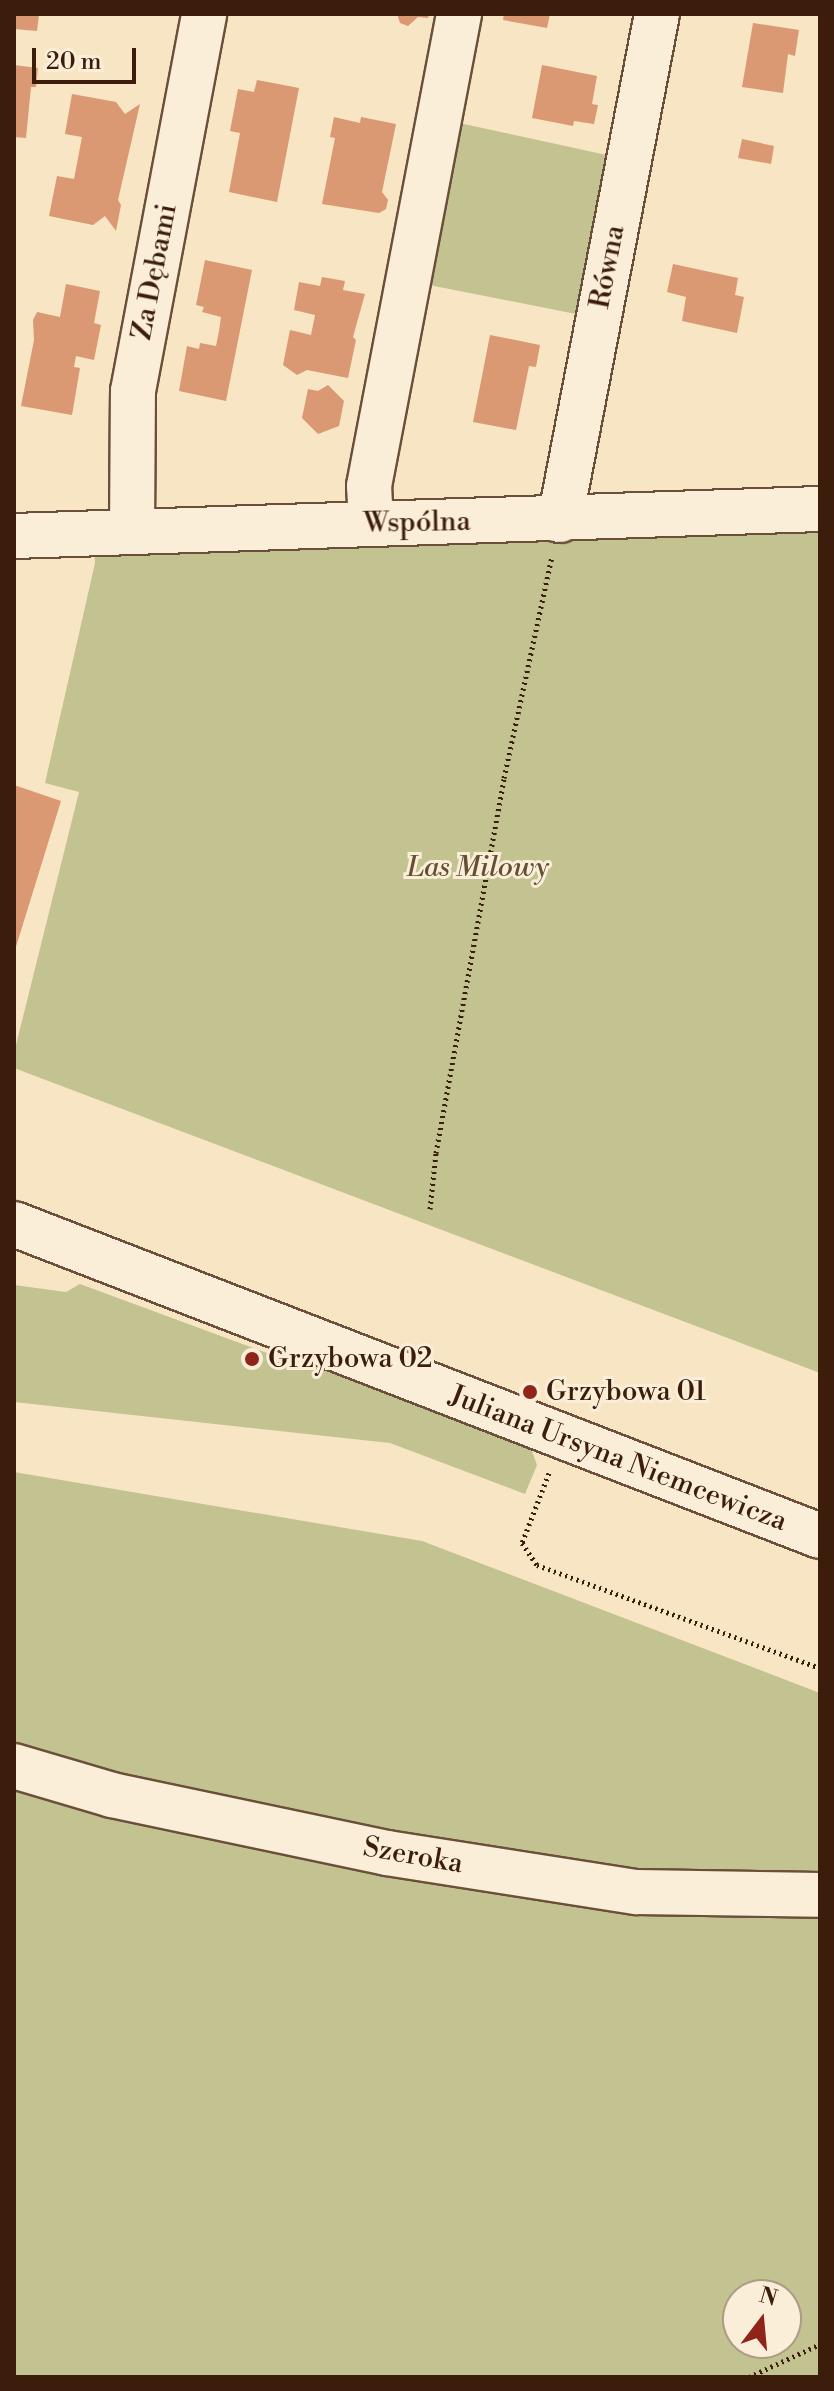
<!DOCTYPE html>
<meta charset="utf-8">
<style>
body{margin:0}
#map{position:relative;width:834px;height:2391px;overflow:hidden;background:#f8e5c3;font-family:"Libre Bodoni",serif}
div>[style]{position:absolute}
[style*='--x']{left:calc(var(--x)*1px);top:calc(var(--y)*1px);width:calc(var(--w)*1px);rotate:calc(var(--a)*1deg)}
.green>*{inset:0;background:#c2c390}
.building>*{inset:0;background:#da9873}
.path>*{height:5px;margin-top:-2.5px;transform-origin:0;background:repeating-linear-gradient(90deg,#3c1d0c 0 2px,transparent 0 6px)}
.roads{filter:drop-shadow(2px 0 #6b4f3a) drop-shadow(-2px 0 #6b4f3a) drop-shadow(0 2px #6b4f3a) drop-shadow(0 -2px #6b4f3a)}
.minor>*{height:44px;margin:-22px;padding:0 22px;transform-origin:22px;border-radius:22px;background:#faeed8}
.dots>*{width:22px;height:22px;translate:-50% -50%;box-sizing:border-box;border:4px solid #faeed8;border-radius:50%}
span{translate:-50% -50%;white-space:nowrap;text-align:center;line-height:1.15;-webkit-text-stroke:6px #faeed8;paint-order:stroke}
.street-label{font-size:28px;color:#3c1d0c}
.park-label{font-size:28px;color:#644f34;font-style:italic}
.poi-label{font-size:28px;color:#3c1d0c}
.left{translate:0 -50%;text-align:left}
.frame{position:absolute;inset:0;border:16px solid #3c1d0c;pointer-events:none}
.north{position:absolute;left:722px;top:2279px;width:80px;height:80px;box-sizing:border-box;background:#faeed8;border:2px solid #ae9a86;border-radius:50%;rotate:16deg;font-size:22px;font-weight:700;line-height:32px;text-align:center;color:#3c1d0c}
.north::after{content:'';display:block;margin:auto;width:28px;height:36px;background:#8f2418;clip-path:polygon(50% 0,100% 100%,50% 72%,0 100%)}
.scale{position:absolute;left:32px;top:48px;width:104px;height:36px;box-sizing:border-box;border:4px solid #3c1d0c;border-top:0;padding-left:10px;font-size:24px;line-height:28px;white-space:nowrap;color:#3c1d0c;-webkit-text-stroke:6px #faeed8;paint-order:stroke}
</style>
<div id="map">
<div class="green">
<div style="clip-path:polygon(450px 121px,611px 156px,581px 315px,419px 283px)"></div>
<div style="clip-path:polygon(820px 520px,820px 1373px,14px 1068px,14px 1053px,79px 792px,45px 783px,95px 563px,94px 544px)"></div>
<div style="clip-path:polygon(80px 1284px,299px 1365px,302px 1360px,529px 1443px,537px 1465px,525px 1494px,390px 1443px,14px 1402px,14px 1285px,66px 1292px)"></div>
<div style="clip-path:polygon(evenodd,14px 1472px,422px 1541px,820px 1693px,820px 2377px,14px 2377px,14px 1472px,738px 2295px,786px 2295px,786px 2343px,738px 2343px,738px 2295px)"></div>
</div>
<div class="building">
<div style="clip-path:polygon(14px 14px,39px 14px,37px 31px,14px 29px)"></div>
<div style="clip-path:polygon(397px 14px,429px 14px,428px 18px,418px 17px,408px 26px,400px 23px)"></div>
<div style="clip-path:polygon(504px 14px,550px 14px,547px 28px,503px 20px)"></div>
<div style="clip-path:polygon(753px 23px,799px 30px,795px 56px,788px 54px,783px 93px,742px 87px)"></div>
<div style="clip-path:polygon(14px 65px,38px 68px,36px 87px,31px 87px,26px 138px,14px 137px)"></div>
<div style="clip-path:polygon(542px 65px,597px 76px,592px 104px,598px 105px,594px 124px,574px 121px,573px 126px,532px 118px)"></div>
<div style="clip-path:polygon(257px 80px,299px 88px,277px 202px,229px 192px,240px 133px,230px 131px,238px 89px,254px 92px)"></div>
<div style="clip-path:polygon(72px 94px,116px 102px,125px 114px,140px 104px,118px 200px,121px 205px,116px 231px,105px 216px,93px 225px,49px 216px,57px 176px,74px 179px,82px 137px,65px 134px)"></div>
<div style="clip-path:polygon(334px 117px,360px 123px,361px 117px,396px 124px,382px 192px,388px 200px,386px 209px,379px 213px,322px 204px,335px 138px,330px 137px)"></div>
<div style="clip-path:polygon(742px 139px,774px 146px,771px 164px,738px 158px)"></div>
<div style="clip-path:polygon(205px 260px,252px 270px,226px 401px,179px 391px,187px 346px,199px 349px,200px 343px,216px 346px,219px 331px,221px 317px,202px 312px,204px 307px,196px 305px)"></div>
<div style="clip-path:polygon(673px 264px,738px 278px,735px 295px,744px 297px,737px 333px,682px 321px,686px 297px,667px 292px)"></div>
<div style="clip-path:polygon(322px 277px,345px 281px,343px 290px,365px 294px,353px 337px,356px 340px,348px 378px,307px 370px,297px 375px,283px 365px,290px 330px,311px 335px,315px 315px,294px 310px,299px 282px,320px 286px)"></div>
<div style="clip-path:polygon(66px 284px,100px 291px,94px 323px,101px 325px,94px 360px,76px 356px,74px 367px,80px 368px,72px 415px,21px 406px,34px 340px,33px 320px,37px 312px,60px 317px)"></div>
<div style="clip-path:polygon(490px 335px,540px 345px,536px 367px,529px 366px,516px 430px,473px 422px)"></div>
<div style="clip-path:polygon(328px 385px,344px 401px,339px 426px,318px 434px,302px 418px,308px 389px,318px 391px)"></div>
<div style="clip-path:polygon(14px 785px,61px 801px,15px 950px,14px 950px)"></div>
</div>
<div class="path">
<div style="--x:430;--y:1209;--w:56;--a:-83.9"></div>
<div style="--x:436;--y:1153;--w:381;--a:-79.7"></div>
<div style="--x:504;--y:778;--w:227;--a:-77.8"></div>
<div style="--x:549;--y:1473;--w:75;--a:111.1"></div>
<div style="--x:522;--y:1543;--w:27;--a:56"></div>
<div style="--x:537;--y:1565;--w:301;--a:20"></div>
<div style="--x:749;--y:2377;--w:78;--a:-24.9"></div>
</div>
<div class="roads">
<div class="minor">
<div style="--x:560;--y:520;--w:515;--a:-79.15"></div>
<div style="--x:371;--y:523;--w:37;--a:-93"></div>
<div style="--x:369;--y:486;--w:481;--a:-79.2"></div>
<div style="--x:132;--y:531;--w:140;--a:-89.6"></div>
<div style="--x:133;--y:391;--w:384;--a:-79.3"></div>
<div style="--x:14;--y:536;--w:806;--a:-1.92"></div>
<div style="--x:14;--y:1224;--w:864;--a:21.16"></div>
<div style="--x:14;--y:1766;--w:102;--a:16.5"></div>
<div style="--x:112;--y:1795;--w:281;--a:11.9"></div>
<div style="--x:387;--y:1853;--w:253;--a:8.9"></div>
<div style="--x:637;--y:1892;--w:183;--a:0.9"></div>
</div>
</div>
<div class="dots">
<div style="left:252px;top:1359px;background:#8f2418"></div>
<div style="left:530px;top:1392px;background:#8f2418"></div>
</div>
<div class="street-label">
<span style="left:608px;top:267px;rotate:-79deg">Równa</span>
<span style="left:155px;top:272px;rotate:-79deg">Za Dębami</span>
<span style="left:417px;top:523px;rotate:-1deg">Wspólna</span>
<span style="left:618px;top:1459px;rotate:21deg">Juliana Ursyna Niemcewicza</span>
<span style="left:413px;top:1856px;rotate:10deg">Szeroka</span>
</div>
<div class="park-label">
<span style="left:478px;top:868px">Las Milowy</span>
</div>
<div class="poi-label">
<span class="left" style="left:268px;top:1359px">Grzybowa 02</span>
<span class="left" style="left:546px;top:1392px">Grzybowa 01</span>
</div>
<div class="frame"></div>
<div class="north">N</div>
<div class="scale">20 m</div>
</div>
